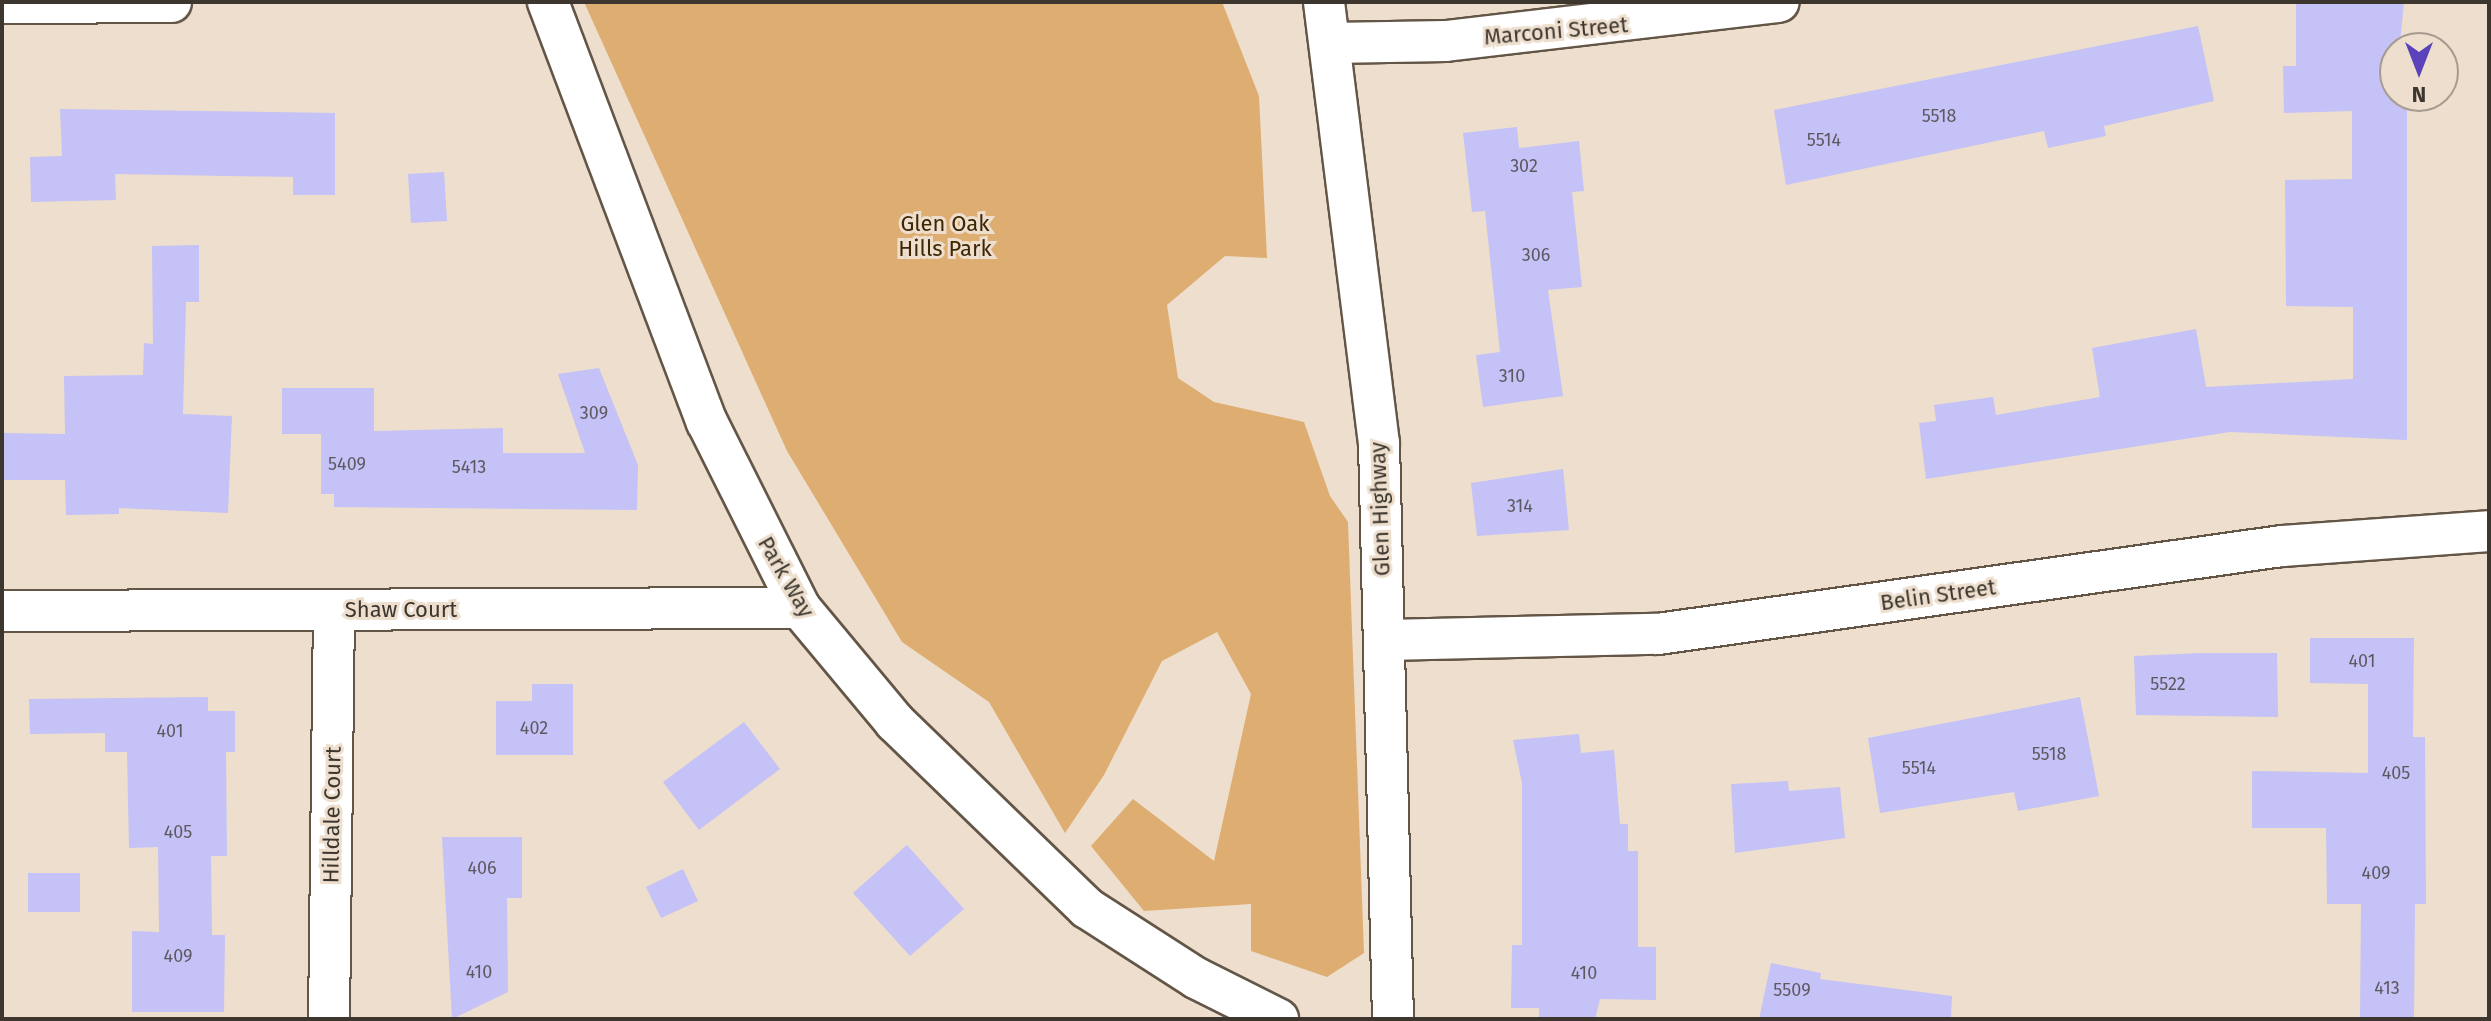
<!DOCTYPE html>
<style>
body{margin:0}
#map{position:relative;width:2491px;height:1021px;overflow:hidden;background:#eddecd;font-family:"Fira Sans",sans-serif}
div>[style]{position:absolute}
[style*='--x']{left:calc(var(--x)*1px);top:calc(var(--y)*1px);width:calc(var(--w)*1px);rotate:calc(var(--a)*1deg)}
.green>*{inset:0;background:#dead71}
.building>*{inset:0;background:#c4c2f6}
.roads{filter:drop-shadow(2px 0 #635647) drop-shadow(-2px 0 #635647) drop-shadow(0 2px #635647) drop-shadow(0 -2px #635647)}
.minor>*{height:40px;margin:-20px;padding:0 20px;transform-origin:20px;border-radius:20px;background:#fff}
span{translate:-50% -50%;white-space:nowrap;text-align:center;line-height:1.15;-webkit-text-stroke:6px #eddecd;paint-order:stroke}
.number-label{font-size:18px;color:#5e5961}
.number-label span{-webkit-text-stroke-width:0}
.street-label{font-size:22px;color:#3c362f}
.park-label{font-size:22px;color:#3e2603}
.frame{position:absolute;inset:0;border:4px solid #3c362f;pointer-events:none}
.north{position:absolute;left:2379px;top:32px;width:80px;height:80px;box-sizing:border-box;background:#eddecd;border:2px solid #a69b8e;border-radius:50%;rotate:180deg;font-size:22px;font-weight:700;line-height:32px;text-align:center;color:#3c362f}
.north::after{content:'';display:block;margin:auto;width:28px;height:36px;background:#5a42ba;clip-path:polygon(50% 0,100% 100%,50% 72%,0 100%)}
</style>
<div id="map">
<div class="green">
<div style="clip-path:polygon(584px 2px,1222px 2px,1259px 96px,1267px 258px,1225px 256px,1167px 305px,1178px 378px,1214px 402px,1304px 422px,1330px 496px,1348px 522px,1364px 953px,1327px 977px,1251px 951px,1251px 904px,1144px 911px,1091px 846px,1133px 799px,1214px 861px,1251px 694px,1217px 632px,1162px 661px,1104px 775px,1065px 833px,989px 702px,902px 642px,787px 451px)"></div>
</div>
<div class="building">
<div style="clip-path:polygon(2296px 2px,2404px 2px,2395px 96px,2407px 96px,2407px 440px,2230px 432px,1926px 479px,1919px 423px,1936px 421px,1934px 405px,1993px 397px,1996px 415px,2100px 397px,2092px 348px,2196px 329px,2206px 387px,2353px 379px,2353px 307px,2286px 306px,2285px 180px,2352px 179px,2352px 111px,2284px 113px,2283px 66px,2296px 66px)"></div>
<div style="clip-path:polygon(2198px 26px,2214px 101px,2104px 126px,2106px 136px,2048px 148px,2044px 131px,1786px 185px,1774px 110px)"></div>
<div style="clip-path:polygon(60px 109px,335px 113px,335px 195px,293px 195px,293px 177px,115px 174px,116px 200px,31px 202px,30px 157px,62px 156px)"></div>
<div style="clip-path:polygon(1517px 127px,1519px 148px,1579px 141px,1584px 191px,1572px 192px,1582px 287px,1548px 290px,1563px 396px,1483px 407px,1476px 355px,1500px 352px,1485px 211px,1472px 212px,1463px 133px)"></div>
<div style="clip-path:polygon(444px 172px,447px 221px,411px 223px,408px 174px)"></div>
<div style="clip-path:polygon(199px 245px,199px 302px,186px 302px,183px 414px,232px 416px,228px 513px,119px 508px,119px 514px,66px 515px,65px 480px,2px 480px,2px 433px,65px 434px,64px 376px,143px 375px,144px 343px,153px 344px,152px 246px)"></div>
<div style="clip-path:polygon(599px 368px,638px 465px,637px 510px,334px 507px,334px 494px,321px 494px,321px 434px,282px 434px,282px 388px,374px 388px,374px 431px,503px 428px,503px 453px,585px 453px,558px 374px)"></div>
<div style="clip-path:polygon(1563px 469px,1569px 530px,1477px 536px,1471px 483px)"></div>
<div style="clip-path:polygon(2310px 638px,2414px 638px,2413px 737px,2425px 737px,2426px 904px,2415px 904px,2414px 1019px,2360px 1019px,2361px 904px,2327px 904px,2326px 828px,2252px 828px,2252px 771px,2368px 773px,2368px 684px,2310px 683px)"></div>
<div style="clip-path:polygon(2200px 653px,2277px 653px,2278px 717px,2136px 715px,2134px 656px)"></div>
<div style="clip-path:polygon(532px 684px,573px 684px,573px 755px,496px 755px,496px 701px,532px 701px)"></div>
<div style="clip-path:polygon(208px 697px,208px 711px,235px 711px,235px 752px,226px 752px,227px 856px,211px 856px,212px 935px,225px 935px,224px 1012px,132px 1012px,132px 931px,159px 932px,158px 847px,129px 848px,127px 752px,105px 752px,105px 733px,30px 734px,29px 699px)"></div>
<div style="clip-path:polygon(2080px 697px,2099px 796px,2018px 811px,2014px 792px,1880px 813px,1868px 738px)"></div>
<div style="clip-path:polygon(744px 722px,780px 769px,699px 830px,663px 782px)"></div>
<div style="clip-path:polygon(1579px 734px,1581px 753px,1614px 750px,1620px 824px,1628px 824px,1628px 851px,1638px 851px,1638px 947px,1656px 947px,1656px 1000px,1600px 999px,1595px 1019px,1539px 1019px,1539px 1008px,1511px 1008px,1512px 945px,1522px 945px,1522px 783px,1513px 740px)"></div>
<div style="clip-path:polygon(1788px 781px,1789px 791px,1840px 787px,1845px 838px,1735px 853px,1731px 784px)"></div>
<div style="clip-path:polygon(442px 837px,522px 837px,522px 898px,507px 898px,508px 992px,452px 1019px)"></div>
<div style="clip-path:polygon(907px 845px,964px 909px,910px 956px,853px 893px)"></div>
<div style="clip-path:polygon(683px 869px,698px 901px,661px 918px,646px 887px)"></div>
<div style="clip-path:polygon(28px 873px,80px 873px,80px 912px,28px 912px)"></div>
<div style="clip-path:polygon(1771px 963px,1821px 973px,1820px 979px,1952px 996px,1951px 1019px,1759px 1019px)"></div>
</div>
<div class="roads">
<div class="minor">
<div style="--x:548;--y:2;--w:449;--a:69.3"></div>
<div style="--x:707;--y:422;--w:208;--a:63.4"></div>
<div style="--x:800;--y:608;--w:148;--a:50.2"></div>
<div style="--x:895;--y:722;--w:267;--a:44.1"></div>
<div style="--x:1087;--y:908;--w:130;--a:32.7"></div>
<div style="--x:1196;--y:978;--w:92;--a:26.6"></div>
<div style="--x:1324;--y:2;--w:444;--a:82.9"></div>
<div style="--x:1379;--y:443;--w:576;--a:88.61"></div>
<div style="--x:2;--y:3;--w:169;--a:-0.3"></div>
<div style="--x:1331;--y:43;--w:115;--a:-1"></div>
<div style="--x:1446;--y:41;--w:335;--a:-6.7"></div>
<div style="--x:2;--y:611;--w:798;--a:-0.22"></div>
<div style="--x:1385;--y:640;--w:273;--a:-1.3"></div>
<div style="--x:1658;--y:634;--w:630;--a:-8.03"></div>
<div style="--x:2282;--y:546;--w:208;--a:-4.1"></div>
<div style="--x:329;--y:1019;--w:409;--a:-89.3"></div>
</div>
</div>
<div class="number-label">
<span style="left:1939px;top:116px">5518</span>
<span style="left:1824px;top:140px">5514</span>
<span style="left:1524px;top:166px">302</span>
<span style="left:1536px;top:255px">306</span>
<span style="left:1512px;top:376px">310</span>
<span style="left:594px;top:413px">309</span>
<span style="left:347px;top:464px">5409</span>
<span style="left:469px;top:467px">5413</span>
<span style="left:1520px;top:506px">314</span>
<span style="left:2362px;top:661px">401</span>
<span style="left:2168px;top:684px">5522</span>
<span style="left:534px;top:728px">402</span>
<span style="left:170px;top:731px">401</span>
<span style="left:2049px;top:754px">5518</span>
<span style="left:1919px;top:768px">5514</span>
<span style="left:2396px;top:773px">405</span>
<span style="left:178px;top:832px">405</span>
<span style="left:482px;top:868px">406</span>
<span style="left:2376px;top:873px">409</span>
<span style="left:178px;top:956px">409</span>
<span style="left:479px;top:972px">410</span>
<span style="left:1584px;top:973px">410</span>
<span style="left:2387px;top:988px">413</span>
<span style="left:1792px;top:990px">5509</span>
</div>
<div class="street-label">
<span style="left:1556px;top:31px;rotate:-5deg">Marconi Street</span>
<span style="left:1380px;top:509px;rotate:-92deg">Glen Highway</span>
<span style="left:786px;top:577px;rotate:60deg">Park Way</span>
<span style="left:1938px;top:595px;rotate:-8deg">Belin Street</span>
<span style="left:401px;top:610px">Shaw Court</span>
<span style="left:332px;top:815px;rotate:-89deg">Hilldale Court</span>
</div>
<div class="park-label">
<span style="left:945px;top:236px">Glen Oak<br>Hills Park</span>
</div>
<div class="frame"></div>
<div class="north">N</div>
</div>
